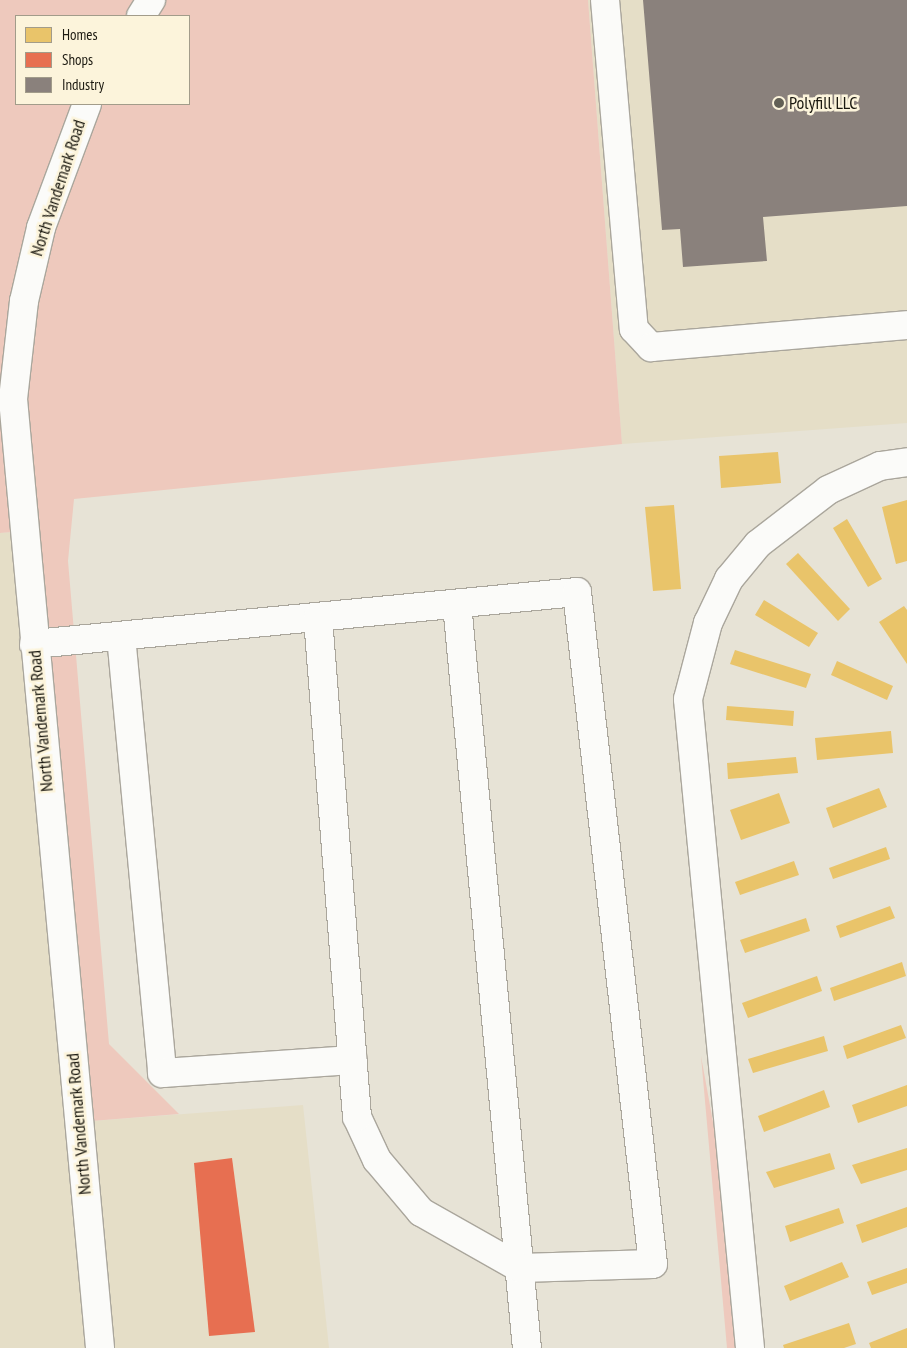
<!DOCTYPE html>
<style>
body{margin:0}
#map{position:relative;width:907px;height:1348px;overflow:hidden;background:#e7e3d6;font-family:"PT Sans Narrow",sans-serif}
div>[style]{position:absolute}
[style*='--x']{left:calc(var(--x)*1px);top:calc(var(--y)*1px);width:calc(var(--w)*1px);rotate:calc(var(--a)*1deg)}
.built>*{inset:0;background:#e5dec7}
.green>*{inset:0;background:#eec9bd}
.homes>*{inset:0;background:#e9c46a}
.shops>*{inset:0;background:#e76f51}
.industry>*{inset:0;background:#8a817c}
.roads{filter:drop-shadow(1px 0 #aaa69c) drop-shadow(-1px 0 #aaa69c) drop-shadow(0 1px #aaa69c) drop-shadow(0 -1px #aaa69c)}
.minor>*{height:28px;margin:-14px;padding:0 14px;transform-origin:14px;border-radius:14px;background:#fbfbf9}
.dots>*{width:14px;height:14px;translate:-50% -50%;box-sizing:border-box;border:2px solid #fcf4db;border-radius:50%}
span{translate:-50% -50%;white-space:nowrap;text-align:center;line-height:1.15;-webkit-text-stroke:5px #fcf4db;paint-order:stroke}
.poi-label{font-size:18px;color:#1b1910}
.left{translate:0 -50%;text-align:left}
.street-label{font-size:18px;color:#1b1910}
.legend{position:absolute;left:15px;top:15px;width:175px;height:90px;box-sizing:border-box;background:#fcf4db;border:1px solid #a29c8a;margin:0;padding:6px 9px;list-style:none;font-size:15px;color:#1b1910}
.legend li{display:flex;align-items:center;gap:10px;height:25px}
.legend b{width:25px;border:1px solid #a29c8a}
</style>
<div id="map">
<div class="built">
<div style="clip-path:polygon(588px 0,907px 0,907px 423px,622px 444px)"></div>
<div style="clip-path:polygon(23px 531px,79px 1122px,303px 1105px,329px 1348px,0 1348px,0 533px)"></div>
</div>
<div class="green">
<div style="clip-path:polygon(evenodd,0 0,588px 0,622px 444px,74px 499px,68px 561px,109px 1044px,179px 1114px,79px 1122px,23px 531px,0 533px,0 0,16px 16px,189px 16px,189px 104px,16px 104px,16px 16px)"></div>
<div style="clip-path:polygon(701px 1056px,754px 1348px,727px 1348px)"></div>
</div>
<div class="homes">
<div style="clip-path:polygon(778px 452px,781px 483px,721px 488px,719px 456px)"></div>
<div style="clip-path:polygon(907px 500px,907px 561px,896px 564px,882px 507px)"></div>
<div style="clip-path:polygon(674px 505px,681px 589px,653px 591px,645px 507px)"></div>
<div style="clip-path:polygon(847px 519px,882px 579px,868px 587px,833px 528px)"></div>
<div style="clip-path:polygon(798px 553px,850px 609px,838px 621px,786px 564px)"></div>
<div style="clip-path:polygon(764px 600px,818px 633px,809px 647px,755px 615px)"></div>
<div style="clip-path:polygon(904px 606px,907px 610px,907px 664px,879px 622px)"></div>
<div style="clip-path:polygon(735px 650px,811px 674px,806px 688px,730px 664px)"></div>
<div style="clip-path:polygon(837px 661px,893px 686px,887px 700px,831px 675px)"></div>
<div style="clip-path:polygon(727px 706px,794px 711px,793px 726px,726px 720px)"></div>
<div style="clip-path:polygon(891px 731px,893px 753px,817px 760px,815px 738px)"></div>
<div style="clip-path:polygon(796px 757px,798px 773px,728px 779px,727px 763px)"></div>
<div style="clip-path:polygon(879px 788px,887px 807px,833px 828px,826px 808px)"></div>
<div style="clip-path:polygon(779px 793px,790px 823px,741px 840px,730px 810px)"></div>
<div style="clip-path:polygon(886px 847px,890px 859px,833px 879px,829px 868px)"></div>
<div style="clip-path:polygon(794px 861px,799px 875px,740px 895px,735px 882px)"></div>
<div style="clip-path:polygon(890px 906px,895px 918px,840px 938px,836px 926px)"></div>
<div style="clip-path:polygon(806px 918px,810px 931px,745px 953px,740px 940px)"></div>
<div style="clip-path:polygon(902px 962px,906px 976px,834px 1001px,830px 988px)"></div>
<div style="clip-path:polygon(817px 976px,822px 991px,748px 1018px,742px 1003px)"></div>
<div style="clip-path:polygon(901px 1025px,906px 1038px,847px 1059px,843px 1046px)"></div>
<div style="clip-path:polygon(824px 1036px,828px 1051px,753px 1073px,748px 1059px)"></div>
<div style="clip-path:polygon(907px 1085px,907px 1106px,858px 1123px,852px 1105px)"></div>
<div style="clip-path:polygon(824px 1090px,830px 1107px,764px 1132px,758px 1116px)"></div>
<div style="clip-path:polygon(907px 1148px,907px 1170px,861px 1184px,852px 1165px)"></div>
<div style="clip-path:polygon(830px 1153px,835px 1169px,774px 1188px,766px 1172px)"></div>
<div style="clip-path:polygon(907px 1207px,907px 1227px,862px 1243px,856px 1225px)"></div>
<div style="clip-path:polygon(839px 1208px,844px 1223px,790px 1242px,785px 1226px)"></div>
<div style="clip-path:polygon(842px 1262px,849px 1277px,790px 1301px,784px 1286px)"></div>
<div style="clip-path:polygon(907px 1268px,907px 1283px,872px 1295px,867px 1282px)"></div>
<div style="clip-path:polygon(849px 1323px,856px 1344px,844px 1348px,784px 1348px,783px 1345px)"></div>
<div style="clip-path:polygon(907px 1328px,907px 1348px,871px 1348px,869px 1343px)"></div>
</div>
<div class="shops">
<div style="clip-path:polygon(232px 1158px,255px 1332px,209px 1336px,194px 1163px)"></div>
</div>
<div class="industry">
<div style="clip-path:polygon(643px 0,907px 0,907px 206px,763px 217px,767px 261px,683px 267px,680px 229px,662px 230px)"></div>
</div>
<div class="roads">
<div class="minor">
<div style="--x:605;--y:0;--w:330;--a:85"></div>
<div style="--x:634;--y:329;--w:25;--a:47"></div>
<div style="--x:651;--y:347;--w:257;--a:-4.9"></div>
<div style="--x:141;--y:16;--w:19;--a:-58"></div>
<div style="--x:87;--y:104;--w:132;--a:110.4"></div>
<div style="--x:41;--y:228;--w:75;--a:103.1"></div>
<div style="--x:24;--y:301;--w:99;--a:96.4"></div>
<div style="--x:13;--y:399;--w:953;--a:84.76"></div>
<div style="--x:457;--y:604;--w:747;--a:84.63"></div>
<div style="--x:121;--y:636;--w:439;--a:84.6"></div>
<div style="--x:162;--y:1073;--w:191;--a:-3.9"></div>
<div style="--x:34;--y:644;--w:545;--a:-5.47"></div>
<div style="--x:577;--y:592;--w:676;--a:83.55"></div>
<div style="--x:653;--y:1264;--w:133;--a:178.3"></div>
<div style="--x:520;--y:1268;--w:114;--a:-150.5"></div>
<div style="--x:421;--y:1212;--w:68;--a:-130.2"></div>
<div style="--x:377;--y:1160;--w:47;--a:-114.9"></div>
<div style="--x:357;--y:1117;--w:501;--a:-94.47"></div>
<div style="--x:750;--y:1348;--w:652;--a:-95.46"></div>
<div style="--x:688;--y:699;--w:79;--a:-75.3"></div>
<div style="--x:708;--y:623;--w:49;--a:-64.5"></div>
<div style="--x:729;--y:579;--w:45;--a:-50.4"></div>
<div style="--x:758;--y:544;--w:88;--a:-37.6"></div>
<div style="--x:828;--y:490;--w:57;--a:-24.8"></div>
<div style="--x:880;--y:466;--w:27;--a:-8"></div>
</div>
</div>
<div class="dots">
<div style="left:779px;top:103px;background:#626055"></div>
</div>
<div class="poi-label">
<span class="left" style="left:789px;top:103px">Polyfill LLC</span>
</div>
<div class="street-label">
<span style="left:58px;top:188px;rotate:-72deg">North Vandemark Road</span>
<span style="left:41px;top:721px;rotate:-95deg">North Vandemark Road</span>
<span style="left:79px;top:1124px;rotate:-95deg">North Vandemark Road</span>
</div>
<ul class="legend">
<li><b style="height:14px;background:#e9c46a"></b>Homes</li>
<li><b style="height:14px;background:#e76f51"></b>Shops</li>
<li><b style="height:14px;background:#8a817c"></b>Industry</li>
</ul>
</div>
